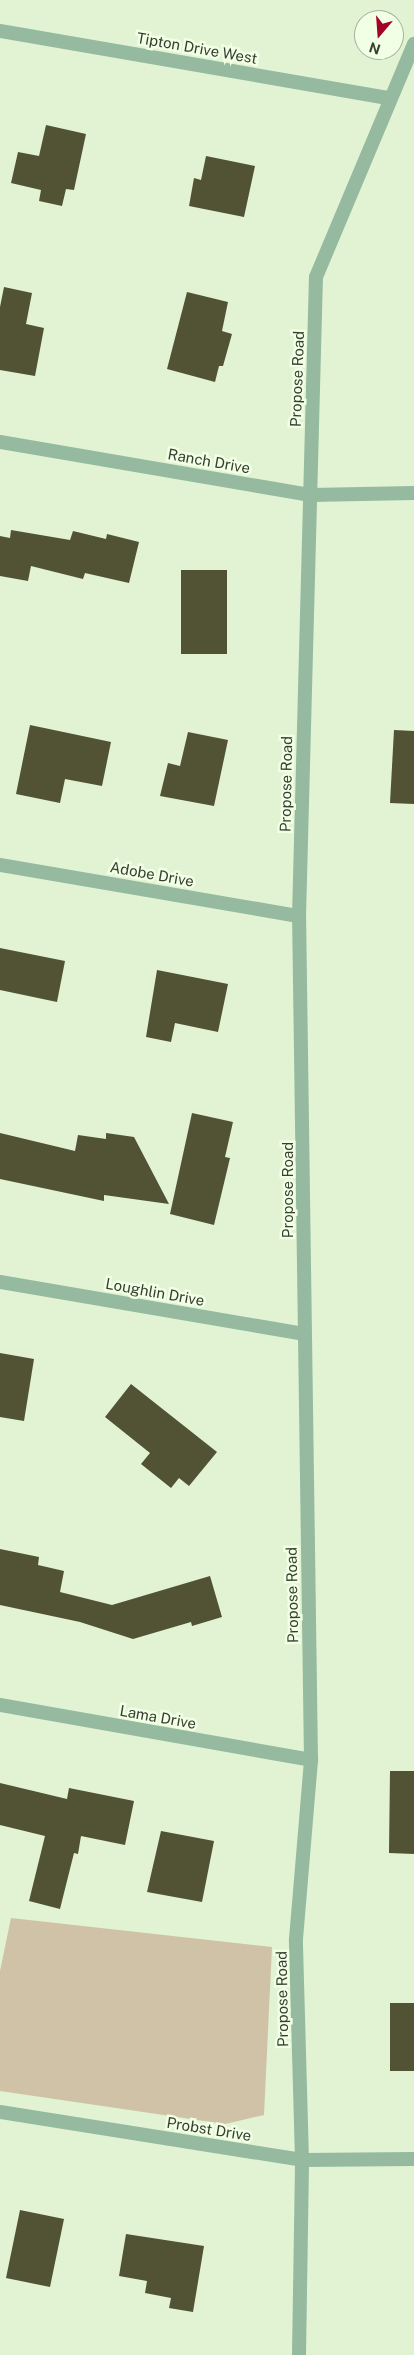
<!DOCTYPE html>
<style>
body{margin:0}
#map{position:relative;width:414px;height:2355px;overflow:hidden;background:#e1f3d3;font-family:"Public Sans",sans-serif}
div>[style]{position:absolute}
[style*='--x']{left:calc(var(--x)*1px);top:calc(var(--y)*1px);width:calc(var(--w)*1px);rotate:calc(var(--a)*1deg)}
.green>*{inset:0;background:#cfc2a7}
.building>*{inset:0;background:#525234}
.minor>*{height:14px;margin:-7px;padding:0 7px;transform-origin:7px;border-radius:7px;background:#95ba9f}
span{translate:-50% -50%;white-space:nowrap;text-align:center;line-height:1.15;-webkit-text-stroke:5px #f1ffe5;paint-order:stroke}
.street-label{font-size:15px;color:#383f32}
.north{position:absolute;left:354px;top:10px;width:50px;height:50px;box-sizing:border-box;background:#f1ffe5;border:1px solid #a7b29d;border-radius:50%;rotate:198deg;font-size:14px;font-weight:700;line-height:20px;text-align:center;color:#383f32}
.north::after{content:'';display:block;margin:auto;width:18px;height:22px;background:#a20327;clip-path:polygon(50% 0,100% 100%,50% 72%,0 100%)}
</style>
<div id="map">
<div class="green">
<div style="clip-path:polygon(11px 1918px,272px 1947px,264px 2115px,225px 2124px,0 2091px,0 1971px)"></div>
</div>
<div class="building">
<div style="clip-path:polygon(46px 125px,86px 134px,74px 190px,66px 189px,62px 206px,39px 201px,41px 190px,11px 183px,18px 152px,39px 156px)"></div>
<div style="clip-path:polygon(206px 156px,255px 166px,244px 217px,189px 206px,194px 178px,201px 180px)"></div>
<div style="clip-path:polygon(4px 287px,32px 293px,26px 324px,44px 328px,35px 376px,0 370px,0 307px)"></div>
<div style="clip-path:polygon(187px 292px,228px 302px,222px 331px,232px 334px,223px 366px,219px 366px,215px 382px,167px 369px)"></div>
<div style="clip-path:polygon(11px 530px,70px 540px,73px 531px,106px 539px,107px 534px,139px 542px,129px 583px,85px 573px,83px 579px,31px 566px,28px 581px,0 576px,0 536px,10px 538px)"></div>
<div style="clip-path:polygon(181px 570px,227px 570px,227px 654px,181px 654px)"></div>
<div style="clip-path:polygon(30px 725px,111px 742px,102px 786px,65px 779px,60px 803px,16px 794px)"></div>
<div style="clip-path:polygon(394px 730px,414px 731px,414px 804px,390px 803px)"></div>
<div style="clip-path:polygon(188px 732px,228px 740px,214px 806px,160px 796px,168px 763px,180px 766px)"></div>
<div style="clip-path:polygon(0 948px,65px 961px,57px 1002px,0 990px)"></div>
<div style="clip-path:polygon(157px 970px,228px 984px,218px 1032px,175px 1023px,171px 1042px,146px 1037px)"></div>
<div style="clip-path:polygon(192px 1113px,233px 1122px,225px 1157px,230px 1158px,214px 1225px,170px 1214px)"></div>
<div style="clip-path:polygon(0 1133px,75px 1151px,78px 1135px,106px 1139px,106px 1133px,134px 1137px,169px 1204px,104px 1195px,104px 1201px,0 1179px)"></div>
<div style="clip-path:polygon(0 1353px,34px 1359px,24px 1421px,0 1417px)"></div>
<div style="clip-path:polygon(131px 1384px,217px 1452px,189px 1486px,179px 1478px,171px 1488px,141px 1464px,150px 1453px,105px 1417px)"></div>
<div style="clip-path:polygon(0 1549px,39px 1557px,38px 1565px,64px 1571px,60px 1592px,112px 1605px,210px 1576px,222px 1617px,192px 1626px,191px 1622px,133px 1639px,80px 1622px,0 1605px)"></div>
<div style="clip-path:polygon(390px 1771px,414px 1771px,414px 1854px,389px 1853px)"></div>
<div style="clip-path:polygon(0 1783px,67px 1799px,69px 1788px,134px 1801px,125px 1845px,81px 1836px,78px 1854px,74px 1853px,60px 1909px,29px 1901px,45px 1836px,0 1825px)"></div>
<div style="clip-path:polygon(161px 1831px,214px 1841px,202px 1902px,147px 1892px)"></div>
<div style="clip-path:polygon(390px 2003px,414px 2003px,414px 2071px,390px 2071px)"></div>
<div style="clip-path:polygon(20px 2210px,64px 2219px,50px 2287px,6px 2278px)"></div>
<div style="clip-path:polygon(126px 2234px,204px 2246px,193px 2312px,169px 2308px,171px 2298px,145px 2293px,147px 2281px,119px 2276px)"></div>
</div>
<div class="minor">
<div style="--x:0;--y:31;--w:395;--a:9.8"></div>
<div style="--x:0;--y:442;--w:314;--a:9.7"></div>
<div style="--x:310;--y:495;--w:104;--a:-1.1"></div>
<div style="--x:0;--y:865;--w:303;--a:9.7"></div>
<div style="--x:0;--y:1282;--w:308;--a:9.7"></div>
<div style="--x:0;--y:1705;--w:316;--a:10"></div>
<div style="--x:0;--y:2112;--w:306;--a:9"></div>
<div style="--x:302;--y:2160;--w:112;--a:-0.5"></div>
<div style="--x:299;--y:2355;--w:195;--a:-89.1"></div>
<div style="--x:302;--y:2160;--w:221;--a:-91.6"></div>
<div style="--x:296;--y:1939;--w:180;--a:-85.2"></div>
<div style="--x:311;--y:1760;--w:844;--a:-90.81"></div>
<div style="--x:299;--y:916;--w:639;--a:-88.48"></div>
<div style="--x:316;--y:277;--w:253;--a:-67.2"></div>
</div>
<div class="street-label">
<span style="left:197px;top:48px;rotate:10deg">Tipton Drive West</span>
<span style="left:297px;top:379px;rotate:-88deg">Propose Road</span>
<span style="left:209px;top:461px;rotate:10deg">Ranch Drive</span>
<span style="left:286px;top:784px;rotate:-89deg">Propose Road</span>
<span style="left:152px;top:874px;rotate:10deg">Adobe Drive</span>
<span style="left:288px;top:1190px;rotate:-90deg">Propose Road</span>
<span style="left:155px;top:1292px;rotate:10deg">Loughlin Drive</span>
<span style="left:292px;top:1595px;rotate:-91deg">Propose Road</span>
<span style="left:158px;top:1717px;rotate:10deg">Lama Drive</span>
<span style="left:282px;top:1999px;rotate:-91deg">Propose Road</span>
<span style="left:209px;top:2129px;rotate:9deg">Probst Drive</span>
</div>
<div class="north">N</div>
</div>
